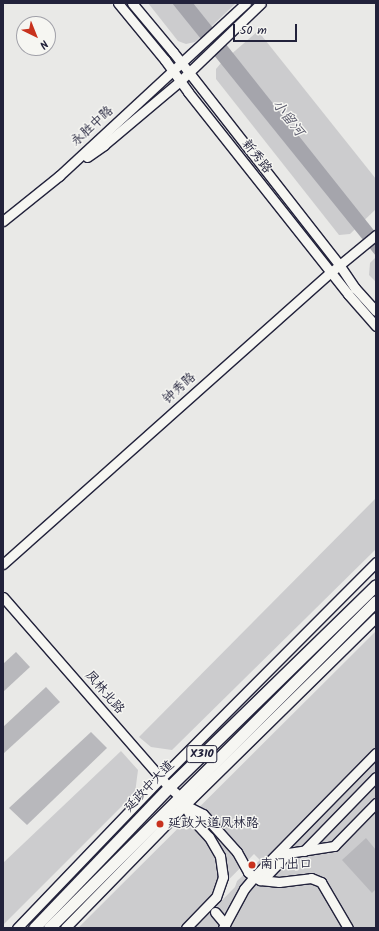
<!DOCTYPE html>
<meta charset="utf-8">
<style>
body{margin:0}
#map{position:relative;width:379px;height:931px;overflow:hidden;background:#e9e9e7;font-family:Kalam,"LXGW WenKai TC",sans-serif}
div>[style]{position:absolute}
[style*='--x']{left:calc(var(--x)*1px);top:calc(var(--y)*1px);width:calc(var(--w)*1px);rotate:calc(var(--a)*1deg)}
.green>*{inset:0;background:#ccccce}
.water>*{inset:0;background:#a5a5ac}
.building>*{inset:0;background:#b8b8bc}
.roads{filter:drop-shadow(1px 0 #22223b) drop-shadow(-1px 0 #22223b) drop-shadow(0 1px #22223b) drop-shadow(0 -1px #22223b)}
.minor>*{height:9px;margin:-4.5px;padding:0 4.5px;transform-origin:4.5px;border-radius:4.5px;background:#f6f6f2}
.major>*{height:11px;margin:-5.5px;padding:0 5.5px;transform-origin:5.5px;border-radius:5.5px;background:#f6f6f2}
.dots>*{width:11px;height:11px;translate:-50% -50%;box-sizing:border-box;border:2px solid #f6f6f2;border-radius:50%}
span{translate:-50% -50%;white-space:nowrap;text-align:center;line-height:1.15;-webkit-text-stroke:3px #f6f6f2;paint-order:stroke}
.shield-label span{padding:1px 3px;background:#f6f6f2;border:1px solid;border-radius:3px;-webkit-text-stroke-width:0}
.shield-label{font-size:12px;color:#22223b;font-weight:700}
.street-label{font-size:13px;color:#22223b}
.poi-label{font-size:13px;color:#22223b}
.left{translate:0 -50%;text-align:left}
.water-label{font-size:14px;color:#565668;font-style:italic}
.frame{position:absolute;inset:0;border:4px solid #22223b;pointer-events:none}
.north{position:absolute;left:16px;top:16px;width:40px;height:40px;box-sizing:border-box;background:#f6f6f2;border:1px solid #a1a1a9;border-radius:50%;rotate:137deg;font-size:11px;font-weight:700;line-height:16px;text-align:center;color:#22223b}
.north::after{content:'';display:block;margin:auto;width:14px;height:18px;background:#c8321e;clip-path:polygon(50% 0,100% 100%,50% 72%,0 100%)}
.scale{position:absolute;left:233px;top:24px;width:64px;height:18px;box-sizing:border-box;border:2px solid #22223b;border-top:0;padding-left:5px;font-size:12px;line-height:14px;white-space:nowrap;color:#22223b;-webkit-text-stroke:3px #f6f6f2;paint-order:stroke}
</style>
<div id="map">
<div class="green">
<div style="clip-path:polygon(148px 3px,236px 3px,195px 42px,186px 44px,178px 41px)"></div>
<div style="clip-path:polygon(258px 31px,376px 179px,376px 209px,350px 234px,339px 235px,216px 79px,216px 69px,221px 63px)"></div>
<div style="clip-path:polygon(376px 257px,376px 282px,369px 275px,370px 263px)"></div>
<div style="clip-path:polygon(376px 498px,376px 549px,172px 750px,151px 747px,139px 737px)"></div>
<div style="clip-path:polygon(376px 631px,376px 928px,195px 928px,235px 887px,237px 881px,260px 860px,254px 854px,181px 928px,78px 928px)"></div>
<div style="clip-path:polygon(121px 751px,138px 770px,135px 793px,3px 925px,3px 863px)"></div>
</div>
<div class="water">
<div style="clip-path:polygon(172px 3px,193px 3px,233px 53px,376px 233px,376px 256px)"></div>
</div>
<div class="building">
<div style="clip-path:polygon(16px 652px,30px 667px,3px 692px,3px 664px)"></div>
<div style="clip-path:polygon(46px 687px,60px 702px,3px 754px,3px 727px)"></div>
<div style="clip-path:polygon(91px 732px,107px 748px,27px 825px,9px 808px)"></div>
<div style="clip-path:polygon(366px 838px,376px 850px,376px 889px,372px 893px,342px 860px)"></div>
</div>
<div class="roads">
<div class="minor">
<div style="--x:118;--y:3;--w:74;--a:50.5"></div>
<div style="--x:165;--y:60;--w:39;--a:54"></div>
<div style="--x:188;--y:92;--w:258;--a:51.6"></div>
<div style="--x:348;--y:294;--w:43;--a:48.8"></div>
<div style="--x:132;--y:3;--w:64;--a:50.1"></div>
<div style="--x:173;--y:52;--w:271;--a:52"></div>
<div style="--x:340;--y:266;--w:27;--a:56"></div>
<div style="--x:355;--y:288;--w:31;--a:48"></div>
<div style="--x:87;--y:157;--w:21;--a:-35"></div>
<div style="--x:104;--y:145;--w:99;--a:-40.1"></div>
<div style="--x:180;--y:81;--w:112;--a:-43.9"></div>
<div style="--x:3;--y:221;--w:72;--a:-38.8"></div>
<div style="--x:59;--y:176;--w:255;--a:-42.8"></div>
<div style="--x:3;--y:564;--w:439;--a:-41.7"></div>
<div style="--x:331;--y:272;--w:58;--a:-39.4"></div>
<div style="--x:3;--y:597;--w:252;--a:48.9"></div>
<div style="--x:169;--y:787;--w:13;--a:42"></div>
<div style="--x:179;--y:796;--w:28;--a:60"></div>
<div style="--x:193;--y:820;--w:23;--a:47"></div>
<div style="--x:209;--y:837;--w:22;--a:60"></div>
<div style="--x:220;--y:856;--w:21;--a:82"></div>
<div style="--x:223;--y:877;--w:21;--a:109"></div>
<div style="--x:216;--y:897;--w:43;--a:134.1"></div>
<div style="--x:185;--y:805;--w:20;--a:27"></div>
<div style="--x:203;--y:814;--w:51;--a:48.2"></div>
<div style="--x:237;--y:852;--w:23;--a:61"></div>
<div style="--x:248;--y:872;--w:8;--a:40"></div>
<div style="--x:254;--y:877;--w:7;--a:27"></div>
<div style="--x:260;--y:880;--w:19;--a:6"></div>
<div style="--x:279;--y:882;--w:32;--a:-7"></div>
<div style="--x:311;--y:878;--w:11;--a:22"></div>
<div style="--x:321;--y:882;--w:53;--a:59.6"></div>
<div style="--x:304;--y:851;--w:103;--a:-45.8"></div>
<div style="--x:255;--y:877;--w:13;--a:-13"></div>
<div style="--x:268;--y:874;--w:29;--a:-46"></div>
<div style="--x:288;--y:853;--w:47;--a:-8.7"></div>
<div style="--x:334;--y:846;--w:60;--a:-45.7"></div>
<div style="--x:215;--y:912;--w:16;--a:50"></div>
<div style="--x:17;--y:928;--w:208;--a:-46.2"></div>
<div style="--x:161;--y:778;--w:305;--a:-45.1"></div>
<div style="--x:65;--y:928;--w:172;--a:-45.7"></div>
<div style="--x:185;--y:805;--w:268;--a:-44.5"></div>
<div style="--x:223;--y:928;--w:44;--a:-61.7"></div>
<div style="--x:244;--y:889;--w:16;--a:-50"></div>
<div style="--x:254;--y:877;--w:174;--a:-45.5"></div>
</div>
<div class="major">
<div style="--x:34;--y:928;--w:195;--a:-46.2"></div>
<div style="--x:169;--y:787;--w:289;--a:-44.3"></div>
<div style="--x:49;--y:928;--w:462;--a:-45"></div>
</div>
</div>
<div class="dots">
<div style="left:160px;top:824px;background:#c8321e"></div>
<div style="left:252px;top:865px;background:#c8321e"></div>
</div>
<div class="shield-label">
<span style="left:202px;top:754px">X310</span>
</div>
<div class="street-label">
<span style="left:93px;top:127px;rotate:-43deg">永胜中路</span>
<span style="left:256px;top:157px;rotate:51deg">新秀路</span>
<span style="left:180px;top:389px;rotate:-42deg">钟秀路</span>
<span style="left:104px;top:693px;rotate:49deg">凤林北路</span>
<span style="left:150px;top:787px;rotate:-46deg">延政中大道</span>
</div>
<div class="poi-label">
<span class="left" style="left:168px;top:824px">延政大道凤林路</span>
<span class="left" style="left:260px;top:865px">南门出口</span>
</div>
<div class="water-label">
<span style="left:288px;top:118px;rotate:52deg">小留河</span>
</div>
<div class="frame"></div>
<div class="north">N</div>
<div class="scale">50 m</div>
</div>
